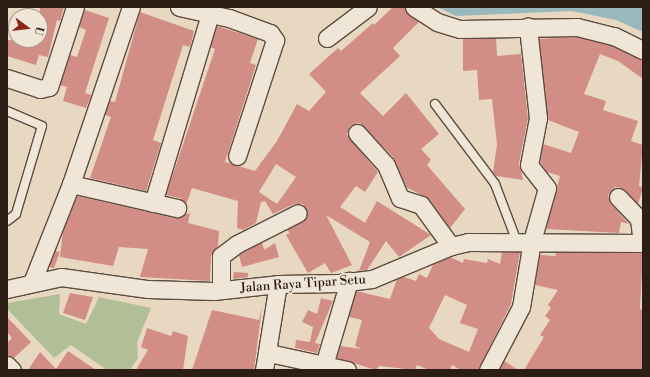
<!DOCTYPE html>
<style>
body{margin:0}
#map{position:relative;width:650px;height:377px;overflow:hidden;background:#e8d8c1;font-family:"Libre Bodoni",serif}
div>[style]{position:absolute}
[style*='--x']{left:calc(var(--x)*1px);top:calc(var(--y)*1px);width:calc(var(--w)*1px);rotate:calc(var(--a)*1deg)}
.green>*{inset:0;background:#b2bf96}
.water>*{inset:0;background:#99b8bb}
.building>*{inset:0;background:#d18d86}
.roads{filter:drop-shadow(1px 0 #5c4c40) drop-shadow(-1px 0 #5c4c40) drop-shadow(0 1px #5c4c40) drop-shadow(0 -1px #5c4c40)}
.lane>*{height:8px;margin:-4px;padding:0 4px;transform-origin:4px;border-radius:4px;background:#f0e6d7}
.street>*{height:17px;margin:-8.5px;padding:0 8.5px;transform-origin:8.5px;border-radius:8.5px;background:#f0e6d7}
span{translate:-50% -50%;white-space:nowrap;text-align:center;line-height:1.15;-webkit-text-stroke:3.5px #f0e6d7;paint-order:stroke}
.street-label{font-size:13px;color:#2d1e15}
.frame{position:absolute;inset:0;border:8px solid #2d1e15;pointer-events:none}
.north{position:absolute;left:8px;top:8px;width:40px;height:40px;box-sizing:border-box;background:#f0e6d7;border:1px solid #a29689;border-radius:50%;rotate:105deg;font-size:11px;font-weight:700;line-height:16px;text-align:center;color:#2d1e15}
.north::after{content:'';display:block;margin:auto;width:14px;height:18px;background:#8f2418;clip-path:polygon(50% 0,100% 100%,50% 72%,0 100%)}
</style>
<div id="map">
<div class="green">
<div style="clip-path:polygon(60px 294px,59px 314px,86px 324px,99px 297px,151px 308px,137px 342px,138px 358px,130px 370px,107px 370px,71px 345px,54px 358px,7px 309px,7px 303px)"></div>
</div>
<div class="water">
<div style="clip-path:polygon(437px 7px,643px 7px,643px 32px,616px 20px,572px 11px,456px 16px)"></div>
</div>
<div class="building">
<div style="clip-path:polygon(40px 7px,64px 7px,60px 21px,57px 20px,48px 57px,39px 55px,36px 65px,7px 56px,7px 40px,40px 40px)"></div>
<div style="clip-path:polygon(evenodd,393px 7px,404px 7px,419px 22px,393px 48px,400px 56px,360px 93px,383px 116px,406px 93px,439px 134px,421px 149px,431px 160px,427px 165px,465px 209px,450px 228px,429px 199px,406px 187px,394px 158px,360px 123px,350px 126px,347px 135px,378px 172px,365px 192px,356px 186px,340px 207px,365px 223px,377px 201px,431px 235px,399px 257px,386px 241px,367px 270px,359px 271px,370px 242px,326px 215px,352px 265px,331px 273px,325px 263px,308px 273px,286px 235px,290px 233px,287px 230px,307px 218px,303px 204px,294px 204px,273px 214px,265px 201px,261px 202px,256px 223px,243px 230px,237px 228px,238px 201px,192px 188px,186px 205px,180px 198px,166px 195px,215px 49px,210px 47px,217px 26px,258px 39px,250px 63px,256px 65px,225px 162px,255px 171px,277px 141px,297px 104px,309px 111px,326px 92px,309px 74px,338px 48px,341px 51px,373px 23px,374px 25px,393px 7px,276px 164px,296px 177px,277px 204px,259px 192px,276px 164px)"></div>
<div style="clip-path:polygon(85px 10px,109px 18px,85px 93px,91px 95px,86px 108px,63px 101px,67px 87px,60px 85px,70px 55px,77px 57px,86px 30px,79px 27px)"></div>
<div style="clip-path:polygon(140px 12px,194px 31px,190px 47px,183px 45px,153px 140px,161px 143px,146px 191px,90px 178px,111px 117px,105px 115px,110px 101px,115px 102px)"></div>
<div style="clip-path:polygon(576px 37px,611px 45px,643px 60px,643px 79px,618px 61px,600px 54px,584px 94px,606px 101px,603px 110px,638px 121px,631px 141px,643px 145px,639px 186px,643px 188px,638px 204px,621px 188px,615px 187px,608px 195px,611px 204px,629px 224px,621px 222px,619px 233px,546px 229px,560px 176px,547px 172px,540px 162px,543px 144px,571px 153px,579px 132px,548px 120px,539px 39px)"></div>
<div style="clip-path:polygon(496px 38px,497px 56px,521px 54px,528px 118px,519px 163px,523px 180px,496px 176px,493px 172px,497px 145px,492px 99px,479px 100px,477px 70px,463px 71px,463px 39px)"></div>
<div style="clip-path:polygon(77px 196px,175px 218px,190px 213px,188px 223px,219px 231px,218px 246px,211px 256px,210px 281px,140px 277px,148px 249px,119px 247px,113px 266px,60px 257px,63px 231px)"></div>
<div style="clip-path:polygon(262px 242px,264px 250px,275px 243px,279px 257px,242px 267px,239px 255px)"></div>
<div style="clip-path:polygon(55px 251px,60px 252px,54px 268px,49px 267px)"></div>
<div style="clip-path:polygon(evenodd,502px 252px,520px 252px,511px 304px,478px 370px,461px 370px,452px 365px,450px 370px,429px 370px,417px 365px,415px 370px,379px 366px,376px 370px,337px 358px,340px 346px,362px 349px,355px 346px,362px 320px,349px 317px,356px 291px,390px 299px,397px 279px,404px 277px,416px 281px,419px 274px,427px 278px,433px 265px,450px 257px,463px 263px,464px 259px,487px 263px,488px 259px,500px 264px,502px 252px,445px 295px,467px 305px,460px 323px,478px 329px,469px 352px,439px 339px,429px 328px,445px 295px)"></div>
<div style="clip-path:polygon(555px 252px,643px 253px,640px 309px,643px 310px,643px 370px,524px 370px,544px 337px,540px 335px,550px 320px,545px 316px,551px 308px,548px 305px,558px 290px,535px 285px,540px 255px,556px 256px)"></div>
<div style="clip-path:polygon(234px 272px,248px 273px,248px 277px,233px 279px)"></div>
<div style="clip-path:polygon(70px 293px,93px 297px,85px 320px,63px 313px)"></div>
<div style="clip-path:polygon(321px 298px,333px 301px,315px 343px,320px 344px,317px 353px,295px 348px,296px 340px,310px 342px,313px 327px,302px 322px,308px 310px,317px 314px)"></div>
<div style="clip-path:polygon(262px 307px,254px 370px,192px 370px,212px 310px,259px 320px)"></div>
<div style="clip-path:polygon(7px 317px,31px 342px,14px 358px,7px 355px,7px 343px,12px 338px,7px 332px)"></div>
<div style="clip-path:polygon(147px 328px,171px 336px,173px 331px,188px 336px,183px 370px,136px 370px,148px 350px,141px 347px)"></div>
<div style="clip-path:polygon(68px 351px,96px 370px,28px 370px,40px 352px,56px 369px)"></div>
<div style="clip-path:polygon(504px 361px,518px 370px,499px 370px)"></div>
</div>
<div class="roads">
<div class="lane">
<div style="--x:435;--y:104;--w:100;--a:53.1"></div>
<div style="--x:495;--y:184;--w:62;--a:69.2"></div>
<div style="--x:7;--y:111;--w:38;--a:23"></div>
<div style="--x:42;--y:126;--w:92;--a:106.5"></div>
<div style="--x:16;--y:214;--w:11;--a:142"></div>
</div>
<div class="street">
<div style="--x:179;--y:7;--w:51;--a:12.4"></div>
<div style="--x:229;--y:18;--w:44;--a:20.1"></div>
<div style="--x:270;--y:33;--w:9;--a:54"></div>
<div style="--x:275;--y:40;--w:122;--a:108.1"></div>
<div style="--x:414;--y:7;--w:27;--a:33"></div>
<div style="--x:437;--y:22;--w:24;--a:17"></div>
<div style="--x:460;--y:29;--w:117;--a:-1"></div>
<div style="--x:577;--y:27;--w:38;--a:14"></div>
<div style="--x:614;--y:36;--w:32;--a:26"></div>
<div style="--x:327;--y:38;--w:51;--a:-37.1"></div>
<div style="--x:7;--y:78;--w:35;--a:18"></div>
<div style="--x:40;--y:89;--w:9;--a:-13"></div>
<div style="--x:49;--y:87;--w:84;--a:-72"></div>
<div style="--x:357;--y:133;--w:43;--a:47.8"></div>
<div style="--x:386;--y:165;--w:36;--a:67"></div>
<div style="--x:400;--y:198;--w:22;--a:18"></div>
<div style="--x:421;--y:205;--w:51;--a:53.8"></div>
<div style="--x:71;--y:184;--w:109;--a:12.8"></div>
<div style="--x:618;--y:197;--w:30;--a:46"></div>
<div style="--x:639;--y:219;--w:24;--a:83"></div>
<div style="--x:153;--y:203;--w:197;--a:-73.2"></div>
<div style="--x:33;--y:280;--w:103;--a:-68.4"></div>
<div style="--x:71;--y:184;--w:187;--a:-71.3"></div>
<div style="--x:7;--y:289;--w:55;--a:-12.5"></div>
<div style="--x:61;--y:277;--w:88;--a:7.9"></div>
<div style="--x:148;--y:289;--w:66;--a:1.7"></div>
<div style="--x:214;--y:291;--w:64;--a:-6.2"></div>
<div style="--x:278;--y:284;--w:61;--a:-0.9"></div>
<div style="--x:339;--y:283;--w:33;--a:-7"></div>
<div style="--x:372;--y:279;--w:86;--a:-22.7"></div>
<div style="--x:451;--y:246;--w:17;--a:-13"></div>
<div style="--x:468;--y:242;--w:175;--a:0.3"></div>
<div style="--x:221;--y:290;--w:34;--a:-90"></div>
<div style="--x:221;--y:256;--w:20;--a:-37"></div>
<div style="--x:237;--y:244;--w:68;--a:-26.9"></div>
<div style="--x:269;--y:353;--w:80;--a:12.3"></div>
<div style="--x:7;--y:365;--w:7;--a:45"></div>
<div style="--x:324;--y:365;--w:88;--a:-73.4"></div>
<div style="--x:264;--y:370;--w:87;--a:-80.8"></div>
<div style="--x:488;--y:370;--w:71;--a:-62.4"></div>
<div style="--x:521;--y:307;--w:67;--a:-80.5"></div>
<div style="--x:532;--y:241;--w:55;--a:-74.2"></div>
<div style="--x:547;--y:188;--w:29;--a:-128"></div>
<div style="--x:529;--y:165;--w:48;--a:-79.2"></div>
<div style="--x:538;--y:118;--w:92;--a:-96.3"></div>
</div>
</div>
<div class="street-label">
<span style="left:303px;top:284px;rotate:-4deg">Jalan Raya Tipar Setu</span>
</div>
<div class="frame"></div>
<div class="north">U</div>
</div>
